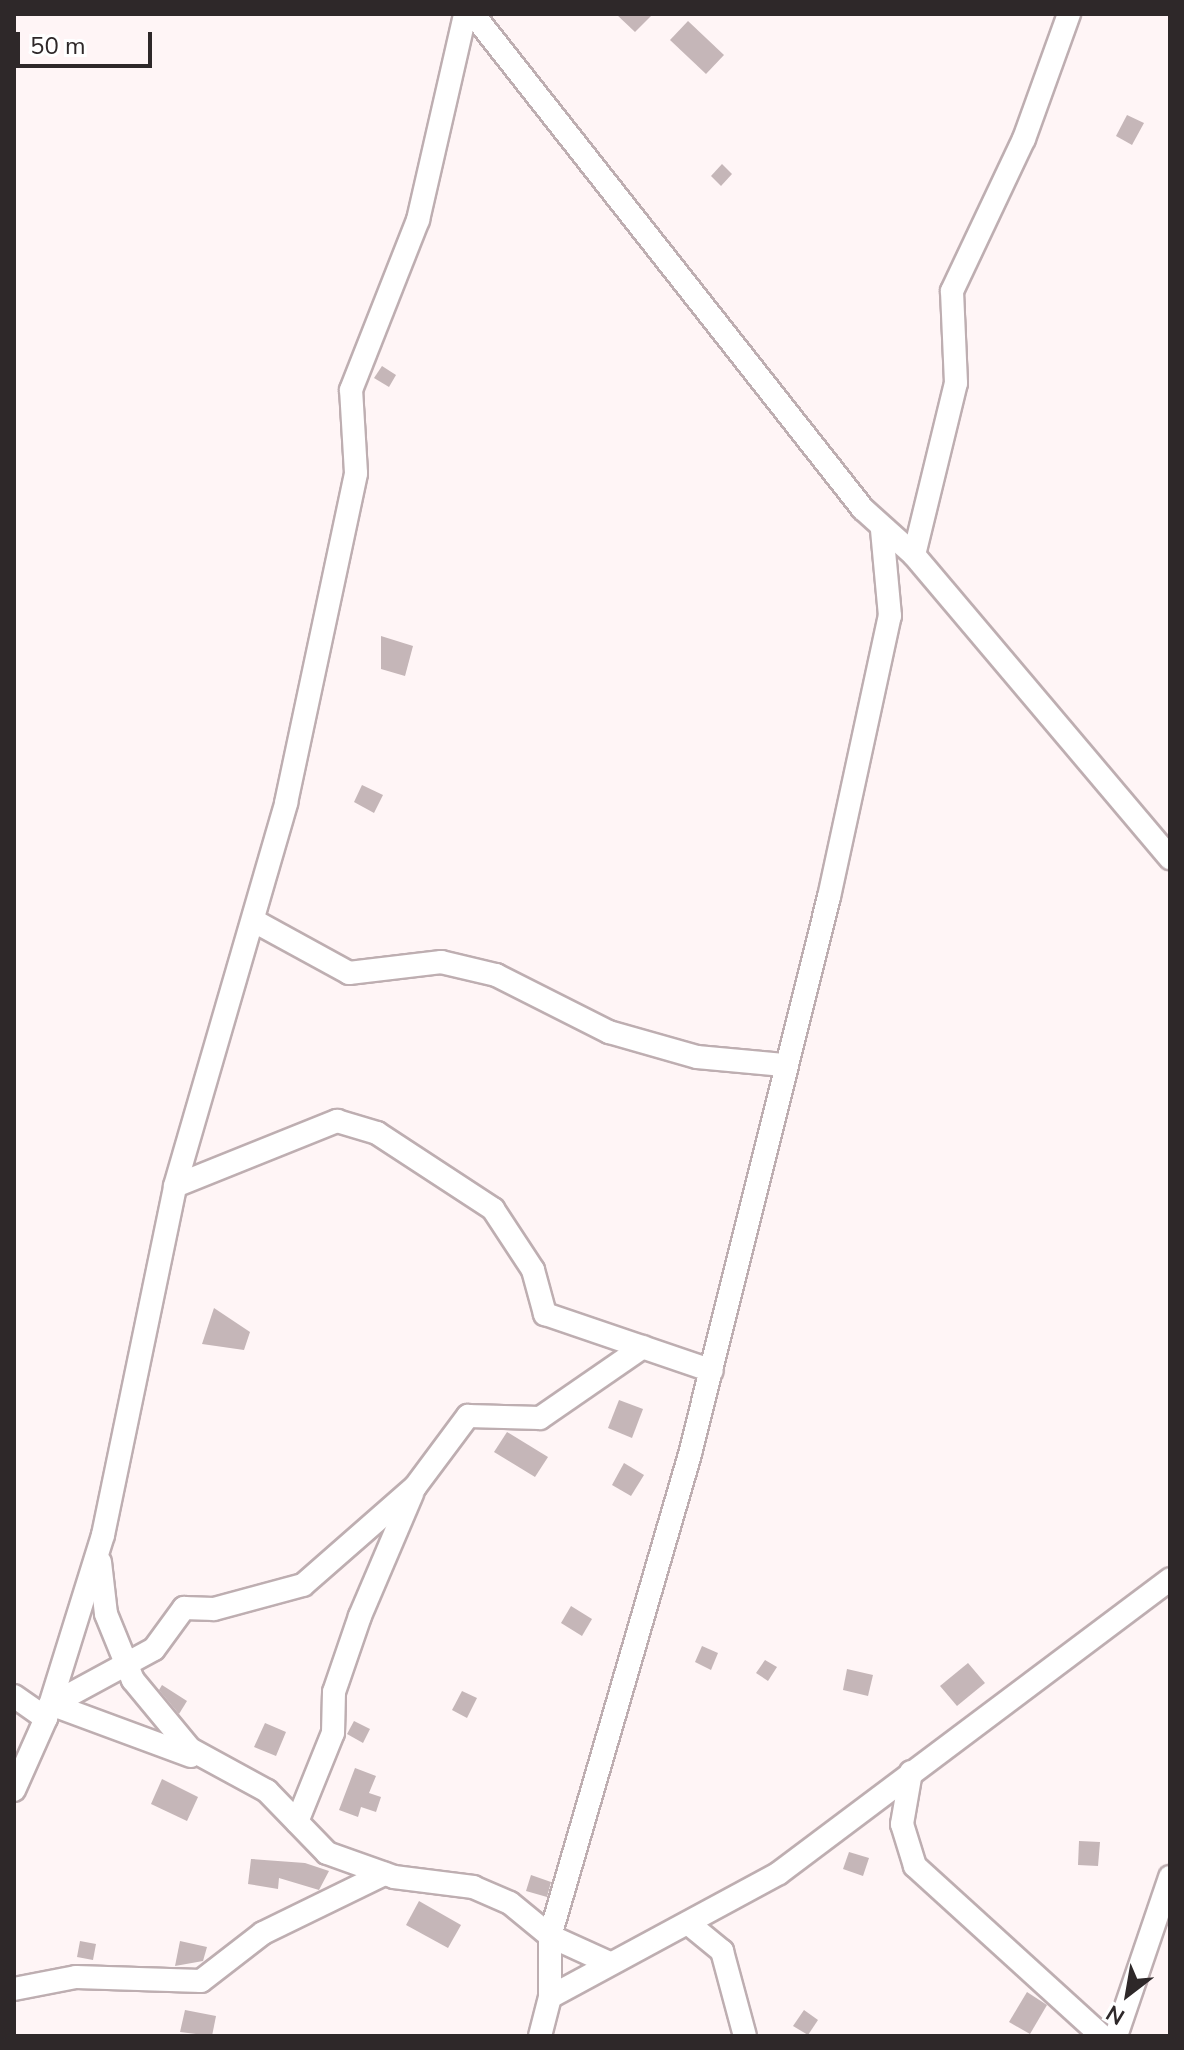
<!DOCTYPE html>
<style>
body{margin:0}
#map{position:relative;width:1184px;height:2050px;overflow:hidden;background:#fff5f6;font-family:"Nunito Sans",sans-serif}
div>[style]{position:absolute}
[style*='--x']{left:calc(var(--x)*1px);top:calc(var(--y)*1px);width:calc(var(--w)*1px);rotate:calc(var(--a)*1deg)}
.building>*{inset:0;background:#c5b6b8}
.roads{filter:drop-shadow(2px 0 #beaeb1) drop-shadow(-2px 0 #beaeb1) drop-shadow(0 2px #beaeb1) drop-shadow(0 -2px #beaeb1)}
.minor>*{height:22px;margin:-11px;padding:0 11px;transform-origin:11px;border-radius:11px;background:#fff}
span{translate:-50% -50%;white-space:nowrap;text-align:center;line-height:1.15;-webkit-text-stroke:7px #fff;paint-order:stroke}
.frame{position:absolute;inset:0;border:16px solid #2e2829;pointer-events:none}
.north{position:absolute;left:1088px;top:1954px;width:80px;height:80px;-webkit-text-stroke:6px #fff;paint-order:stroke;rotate:211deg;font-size:22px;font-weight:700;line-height:32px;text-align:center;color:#2e2829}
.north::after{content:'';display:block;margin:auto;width:28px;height:36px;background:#2e2829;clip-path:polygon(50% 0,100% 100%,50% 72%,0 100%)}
.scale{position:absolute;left:16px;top:32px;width:136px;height:36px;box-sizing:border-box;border:4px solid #2e2829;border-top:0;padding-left:10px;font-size:24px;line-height:28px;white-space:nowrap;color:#2e2829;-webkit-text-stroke:6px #fff;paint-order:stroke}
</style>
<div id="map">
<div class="building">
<div style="clip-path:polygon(616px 14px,653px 14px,635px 32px)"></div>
<div style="clip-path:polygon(688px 21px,724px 55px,706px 74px,670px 40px)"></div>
<div style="clip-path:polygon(1127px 115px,1144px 123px,1132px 145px,1116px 136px)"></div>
<div style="clip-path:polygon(722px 164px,732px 174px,721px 186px,711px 176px)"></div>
<div style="clip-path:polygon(382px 366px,396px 375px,389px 387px,374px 378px)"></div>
<div style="clip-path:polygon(381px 636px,413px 646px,405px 676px,381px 669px)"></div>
<div style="clip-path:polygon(362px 785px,383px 795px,374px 813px,354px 802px)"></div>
<div style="clip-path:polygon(214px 1308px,250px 1332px,244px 1350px,202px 1344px)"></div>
<div style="clip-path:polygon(619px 1400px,643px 1409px,632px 1438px,608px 1428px)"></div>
<div style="clip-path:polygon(507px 1432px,548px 1457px,535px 1477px,494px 1452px)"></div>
<div style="clip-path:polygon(624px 1463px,644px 1475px,631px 1496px,612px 1485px)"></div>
<div style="clip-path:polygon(571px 1606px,592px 1619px,582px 1636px,561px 1623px)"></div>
<div style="clip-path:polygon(702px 1646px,718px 1653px,711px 1670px,695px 1662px)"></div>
<div style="clip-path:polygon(765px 1660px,777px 1667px,768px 1681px,756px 1673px)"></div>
<div style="clip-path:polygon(968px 1663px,985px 1683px,957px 1706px,940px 1686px)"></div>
<div style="clip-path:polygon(847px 1669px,873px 1675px,868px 1696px,843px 1690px)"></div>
<div style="clip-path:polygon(162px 1685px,187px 1701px,179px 1714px,159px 1690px)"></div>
<div style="clip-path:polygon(462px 1691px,477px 1698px,467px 1718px,452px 1710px)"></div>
<div style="clip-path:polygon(354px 1721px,370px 1729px,363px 1743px,347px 1734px)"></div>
<div style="clip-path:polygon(265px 1723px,286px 1732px,276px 1756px,254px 1747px)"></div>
<div style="clip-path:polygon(355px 1768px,376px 1776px,369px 1793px,381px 1797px,376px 1812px,361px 1807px,358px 1817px,339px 1810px)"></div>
<div style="clip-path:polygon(162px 1779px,198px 1797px,187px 1821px,151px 1804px)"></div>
<div style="clip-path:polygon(1079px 1841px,1100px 1842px,1098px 1866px,1078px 1865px)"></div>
<div style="clip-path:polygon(849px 1852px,869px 1858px,863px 1876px,843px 1869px)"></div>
<div style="clip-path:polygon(251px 1859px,305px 1863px,329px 1871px,319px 1890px,279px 1878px,278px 1889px,248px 1884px)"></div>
<div style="clip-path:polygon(531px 1875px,551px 1882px,547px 1897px,526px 1891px)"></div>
<div style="clip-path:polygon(419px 1901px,461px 1925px,448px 1948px,406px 1925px)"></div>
<div style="clip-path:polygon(80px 1941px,96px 1944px,93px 1960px,77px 1957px)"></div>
<div style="clip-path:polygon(180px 1941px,207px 1947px,203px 1961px,175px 1966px)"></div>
<div style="clip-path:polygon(1027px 1992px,1047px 2005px,1030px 2034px,1009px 2022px)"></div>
<div style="clip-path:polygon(185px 2010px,216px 2016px,212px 2036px,180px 2032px)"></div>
<div style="clip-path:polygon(804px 2010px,818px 2020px,808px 2035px,793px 2026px)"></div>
</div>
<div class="roads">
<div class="minor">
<div style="--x:473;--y:14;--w:630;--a:51.77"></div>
<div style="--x:863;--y:509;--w:69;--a:42"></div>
<div style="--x:914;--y:555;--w:397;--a:49.8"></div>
<div style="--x:914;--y:555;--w:177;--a:-76.3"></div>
<div style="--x:956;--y:383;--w:92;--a:-92.5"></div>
<div style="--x:952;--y:291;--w:168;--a:-64.7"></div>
<div style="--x:1024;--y:139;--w:133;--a:-70.2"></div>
<div style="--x:256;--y:922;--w:106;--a:28.7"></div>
<div style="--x:349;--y:973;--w:93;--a:-6.8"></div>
<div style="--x:441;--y:962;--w:57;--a:13.3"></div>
<div style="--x:496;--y:975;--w:127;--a:26.8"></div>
<div style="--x:609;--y:1032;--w:91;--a:15.9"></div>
<div style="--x:697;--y:1057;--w:87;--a:5.3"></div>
<div style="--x:175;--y:1186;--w:175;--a:-21.9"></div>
<div style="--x:337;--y:1121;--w:42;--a:16.7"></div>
<div style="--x:377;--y:1133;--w:139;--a:33.2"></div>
<div style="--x:493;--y:1209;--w:73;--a:56.7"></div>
<div style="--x:533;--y:1270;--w:46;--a:74.7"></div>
<div style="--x:545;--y:1314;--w:176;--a:18.8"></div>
<div style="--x:100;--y:1562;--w:52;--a:83.4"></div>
<div style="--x:106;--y:1614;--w:71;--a:67.8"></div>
<div style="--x:133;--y:1680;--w:89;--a:50.4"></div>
<div style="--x:190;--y:1749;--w:88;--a:28.6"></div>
<div style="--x:267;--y:1791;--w:86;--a:45.9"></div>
<div style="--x:327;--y:1853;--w:71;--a:19.7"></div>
<div style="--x:394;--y:1877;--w:80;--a:7.2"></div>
<div style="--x:473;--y:1887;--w:40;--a:23.4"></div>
<div style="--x:510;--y:1903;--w:52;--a:39.5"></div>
<div style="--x:550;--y:1936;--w:63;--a:24.5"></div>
<div style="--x:14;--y:1696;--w:39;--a:35"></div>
<div style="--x:53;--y:1705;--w:147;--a:20.3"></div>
<div style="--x:49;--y:1706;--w:119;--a:-28.5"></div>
<div style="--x:154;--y:1649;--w:51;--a:-53.8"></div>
<div style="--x:184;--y:1608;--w:30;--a:2"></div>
<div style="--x:214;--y:1609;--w:92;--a:-15.1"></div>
<div style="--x:303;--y:1585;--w:149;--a:-41.2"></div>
<div style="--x:415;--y:1487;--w:89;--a:-53.3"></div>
<div style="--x:468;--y:1416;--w:72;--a:1.6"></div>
<div style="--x:540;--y:1418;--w:125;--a:-34.6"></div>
<div style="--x:911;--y:1772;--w:53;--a:99.8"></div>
<div style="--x:902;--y:1824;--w:44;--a:72.8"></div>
<div style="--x:915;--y:1866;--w:253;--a:42.3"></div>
<div style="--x:14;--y:1790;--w:79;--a:-66"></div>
<div style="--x:46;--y:1718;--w:192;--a:-72.7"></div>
<div style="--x:103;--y:1535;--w:356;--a:-78.3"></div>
<div style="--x:175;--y:1186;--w:399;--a:-73.8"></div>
<div style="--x:286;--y:803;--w:337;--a:-78"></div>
<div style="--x:356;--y:473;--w:83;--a:-93.4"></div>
<div style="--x:351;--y:390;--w:183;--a:-68.5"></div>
<div style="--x:418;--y:220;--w:211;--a:-77.1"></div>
<div style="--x:297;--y:1822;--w:96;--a:-68"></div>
<div style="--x:333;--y:1733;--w:41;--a:-88.6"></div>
<div style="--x:334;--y:1692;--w:80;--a:-71.1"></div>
<div style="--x:360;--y:1616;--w:133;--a:-66.9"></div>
<div style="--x:689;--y:1924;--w:43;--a:39.3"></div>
<div style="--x:722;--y:1951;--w:88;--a:74.9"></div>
<div style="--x:14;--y:1989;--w:63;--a:-11"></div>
<div style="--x:76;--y:1977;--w:125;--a:1.8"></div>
<div style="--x:201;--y:1981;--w:78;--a:-37.7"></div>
<div style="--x:263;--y:1933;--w:135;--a:-26"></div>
<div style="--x:550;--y:1997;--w:260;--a:-28.4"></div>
<div style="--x:779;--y:1873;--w:489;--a:-36.9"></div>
<div style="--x:540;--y:2036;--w:40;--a:-75.6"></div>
<div style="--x:550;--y:1997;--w:61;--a:-90"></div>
<div style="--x:550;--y:1936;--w:502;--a:-73.8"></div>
<div style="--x:690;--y:1454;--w:574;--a:-75.99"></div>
<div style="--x:829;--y:897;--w:288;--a:-77.8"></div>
<div style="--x:890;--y:616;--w:87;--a:-95.3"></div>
<div style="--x:1116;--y:2036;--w:168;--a:-71.2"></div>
</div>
</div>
<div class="frame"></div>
<div class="north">N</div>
<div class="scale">50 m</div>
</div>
